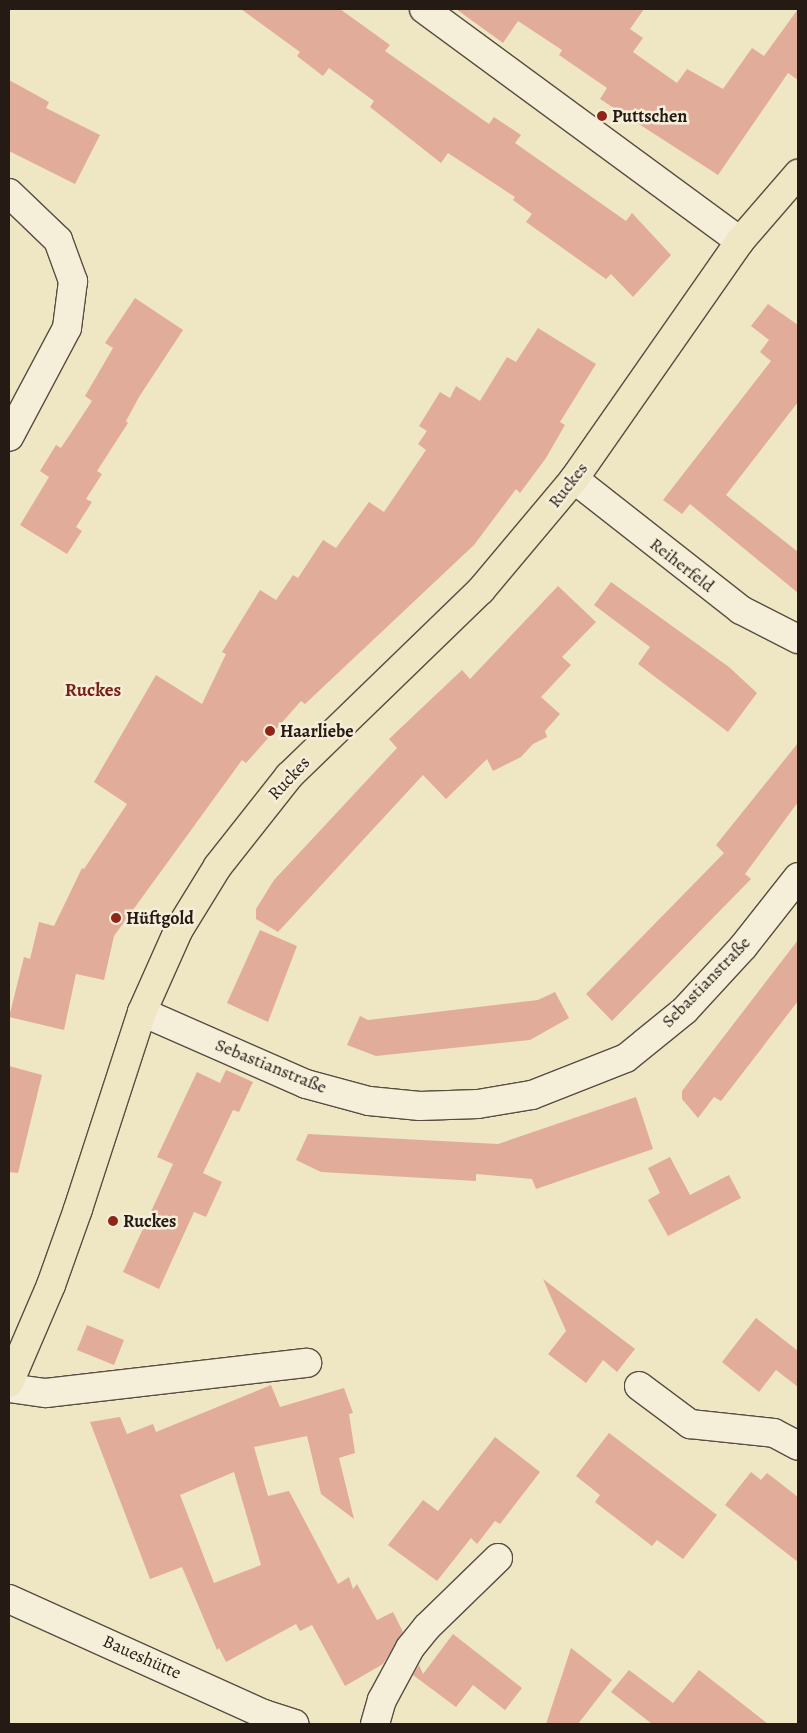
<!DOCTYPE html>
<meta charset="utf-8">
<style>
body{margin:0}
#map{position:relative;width:807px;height:1733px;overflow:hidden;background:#efe6c4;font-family:Alegreya,serif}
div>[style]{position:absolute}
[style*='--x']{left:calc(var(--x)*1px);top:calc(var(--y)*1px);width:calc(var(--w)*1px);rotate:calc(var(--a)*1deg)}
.building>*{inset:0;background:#e2ac9b}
.roads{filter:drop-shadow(1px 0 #584d41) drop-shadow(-1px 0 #584d41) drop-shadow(0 1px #584d41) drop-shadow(0 -1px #584d41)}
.minor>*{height:28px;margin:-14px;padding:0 14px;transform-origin:14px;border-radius:14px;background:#f5efd9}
.major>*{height:28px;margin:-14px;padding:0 14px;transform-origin:14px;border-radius:14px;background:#efe6c4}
.dots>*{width:14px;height:14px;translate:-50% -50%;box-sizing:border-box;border:2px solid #f5efd9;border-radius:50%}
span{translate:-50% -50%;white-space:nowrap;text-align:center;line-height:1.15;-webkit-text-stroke:5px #f5efd9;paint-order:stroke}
.poi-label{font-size:18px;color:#261a15;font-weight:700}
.left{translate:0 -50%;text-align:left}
.street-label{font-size:18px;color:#261a15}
.neighbourhood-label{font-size:19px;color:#7a1f14;font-weight:700}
.frame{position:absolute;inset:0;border:10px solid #261a15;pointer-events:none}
</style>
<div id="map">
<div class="building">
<div style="clip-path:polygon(241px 9px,340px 9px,390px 45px,385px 51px,489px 124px,494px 117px,521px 135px,515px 143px,626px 221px,632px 213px,671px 255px,633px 297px,611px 274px,606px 279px,526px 222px,532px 214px,513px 200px,515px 197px,448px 153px,441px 163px,370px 107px,374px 101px,329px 68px,323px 76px,297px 56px,300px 52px)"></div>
<div style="clip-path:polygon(456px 9px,644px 9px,630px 29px,643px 38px,633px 52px,677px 83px,687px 69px,723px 89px,752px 48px,764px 56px,798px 9px,798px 80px,788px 73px,718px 175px,600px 99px,607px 88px,559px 55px,562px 50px,518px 21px,503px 43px)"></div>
<div style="clip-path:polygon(9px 80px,49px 102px,46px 108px,100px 135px,75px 184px,9px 151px)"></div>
<div style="clip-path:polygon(135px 298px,183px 330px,139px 397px,126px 421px,128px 423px,97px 471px,102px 474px,86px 499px,92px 502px,76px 527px,82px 531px,67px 554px,20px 525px,49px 477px,40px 471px,56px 445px,61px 448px,92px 401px,85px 396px,113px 348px,105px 343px)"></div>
<div style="clip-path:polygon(768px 304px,798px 325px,798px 402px,726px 495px,798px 552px,798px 593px,690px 504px,682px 514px,663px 500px,771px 361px,760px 352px,769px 340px,751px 326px)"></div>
<div style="clip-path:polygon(538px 328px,596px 364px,560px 422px,565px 425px,546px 458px,520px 493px,516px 489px,474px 545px,305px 704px,301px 701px,246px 763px,242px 760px,114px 936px,104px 980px,76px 974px,64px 1030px,9px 1017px,24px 957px,30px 959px,39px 922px,54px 926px,82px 868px,84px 869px,127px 804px,94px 782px,156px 675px,202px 704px,226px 654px,222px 652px,260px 590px,276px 600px,293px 575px,298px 578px,323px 540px,336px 548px,369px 502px,384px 512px,426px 450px,418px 444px,427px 431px,419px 426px,440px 392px,450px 398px,456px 386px,480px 401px,507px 357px,516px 362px)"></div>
<div style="clip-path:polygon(611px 582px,729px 667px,757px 693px,728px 732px,638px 664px,650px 647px,594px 605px)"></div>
<div style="clip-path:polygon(558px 586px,596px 622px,562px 657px,571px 665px,541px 697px,560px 714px,545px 731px,547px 737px,533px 744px,521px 757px,493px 771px,487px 759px,446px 799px,423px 775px,278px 932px,256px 919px,256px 909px,274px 880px,397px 748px,389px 739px,462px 670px,470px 679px)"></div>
<div style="clip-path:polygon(798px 743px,798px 802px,745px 874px,751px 879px,612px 1021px,586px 994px,724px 853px,716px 845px)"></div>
<div style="clip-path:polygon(260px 930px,297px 946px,268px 1022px,227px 1003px)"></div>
<div style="clip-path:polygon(798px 940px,798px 1001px,721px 1101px,714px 1097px,698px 1118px,682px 1099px,682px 1091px)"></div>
<div style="clip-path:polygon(555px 992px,569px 1018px,530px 1040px,376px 1056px,347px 1045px,360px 1016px,368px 1020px,538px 1000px)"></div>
<div style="clip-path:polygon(9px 1066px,42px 1075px,18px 1173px,9px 1172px)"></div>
<div style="clip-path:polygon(226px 1070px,253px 1082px,239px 1112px,233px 1110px,203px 1173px,222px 1182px,206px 1217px,194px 1212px,159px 1289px,123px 1272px,173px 1164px,157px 1157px,197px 1072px,220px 1083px)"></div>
<div style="clip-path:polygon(636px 1097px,653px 1149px,536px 1189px,532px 1179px,476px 1174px,476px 1181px,321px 1172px,296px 1160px,308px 1134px,498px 1144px)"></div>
<div style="clip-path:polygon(670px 1157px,690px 1195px,729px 1175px,741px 1198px,668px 1236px,648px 1200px,660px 1193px,648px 1168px)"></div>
<div style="clip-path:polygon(543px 1279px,635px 1349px,617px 1372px,603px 1360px,586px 1383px,548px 1354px,566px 1331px)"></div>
<div style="clip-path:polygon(756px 1318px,798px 1351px,798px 1387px,776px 1370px,759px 1392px,722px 1362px)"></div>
<div style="clip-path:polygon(87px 1325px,124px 1340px,114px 1365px,77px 1350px)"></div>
<div style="clip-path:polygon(evenodd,271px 1385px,280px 1407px,344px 1388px,353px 1413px,349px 1414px,355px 1453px,339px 1458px,354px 1519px,321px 1494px,307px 1436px,254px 1447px,268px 1496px,289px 1491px,338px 1584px,349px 1577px,353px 1589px,357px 1584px,377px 1620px,393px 1612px,403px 1632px,383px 1664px,345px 1686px,312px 1625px,300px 1631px,296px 1624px,226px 1662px,219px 1648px,217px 1650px,182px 1567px,150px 1579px,90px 1422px,120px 1417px,127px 1434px,153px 1424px,156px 1432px,271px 1385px,234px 1472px,261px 1565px,214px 1583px,180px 1495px,234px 1472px)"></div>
<div style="clip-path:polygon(609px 1433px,717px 1515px,683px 1559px,657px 1540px,652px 1546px,595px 1502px,600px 1495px,576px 1476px)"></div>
<div style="clip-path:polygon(495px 1437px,540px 1472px,500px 1524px,495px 1521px,477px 1544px,471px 1538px,437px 1581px,388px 1545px,423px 1500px,438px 1511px)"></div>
<div style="clip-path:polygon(751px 1472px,761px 1480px,767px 1473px,798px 1497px,798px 1562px,725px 1505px)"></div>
<div style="clip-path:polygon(453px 1634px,522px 1688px,505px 1710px,473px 1685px,456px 1707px,413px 1675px,419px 1665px,423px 1674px)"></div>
<div style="clip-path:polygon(571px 1648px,612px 1680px,578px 1724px,546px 1724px)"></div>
<div style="clip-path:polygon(629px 1670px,673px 1703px,699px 1670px,768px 1724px,652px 1724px,611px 1692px)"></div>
</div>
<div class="roads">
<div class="minor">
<div style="--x:424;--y:9;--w:392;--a:36.3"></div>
<div style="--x:9;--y:193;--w:68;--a:43.8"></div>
<div style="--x:58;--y:240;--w:44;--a:69.9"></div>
<div style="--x:73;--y:281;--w:47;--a:97.3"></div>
<div style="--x:67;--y:328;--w:123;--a:118"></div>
<div style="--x:574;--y:479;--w:212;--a:38.1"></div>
<div style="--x:741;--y:610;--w:64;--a:27"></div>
<div style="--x:142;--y:1012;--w:179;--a:23.7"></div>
<div style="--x:306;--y:1084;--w:65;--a:15.1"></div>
<div style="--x:369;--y:1101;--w:51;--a:5.6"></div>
<div style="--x:420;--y:1106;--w:58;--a:-2"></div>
<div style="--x:478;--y:1104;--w:55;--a:-9.5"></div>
<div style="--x:532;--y:1095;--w:101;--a:-21.5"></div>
<div style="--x:626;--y:1058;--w:76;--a:-39.1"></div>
<div style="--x:685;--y:1010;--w:86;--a:-47.4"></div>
<div style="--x:743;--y:947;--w:89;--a:-51.8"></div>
<div style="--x:639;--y:1386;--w:64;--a:36.7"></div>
<div style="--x:690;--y:1424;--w:84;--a:6.1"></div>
<div style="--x:774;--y:1433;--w:27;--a:28"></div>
<div style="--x:9;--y:1388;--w:37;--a:8"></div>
<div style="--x:46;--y:1393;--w:263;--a:-6.6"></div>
<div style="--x:9;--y:1599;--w:280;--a:24.3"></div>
<div style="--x:264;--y:1714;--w:10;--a:73"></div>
<div style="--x:264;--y:1714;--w:32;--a:18"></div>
<div style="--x:375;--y:1724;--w:25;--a:-74"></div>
<div style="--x:382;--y:1700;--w:59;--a:-61.7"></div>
<div style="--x:410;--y:1648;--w:27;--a:-51"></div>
<div style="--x:427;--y:1627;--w:99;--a:-44.2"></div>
</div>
<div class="major">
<div style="--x:9;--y:1383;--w:107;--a:-66.8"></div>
<div style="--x:51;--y:1285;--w:81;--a:-70.4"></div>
<div style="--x:78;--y:1209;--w:207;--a:-72"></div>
<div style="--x:142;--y:1012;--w:89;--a:-66"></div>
<div style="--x:178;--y:931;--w:76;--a:-58.4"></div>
<div style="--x:218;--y:866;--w:115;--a:-51.7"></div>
<div style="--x:289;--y:776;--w:267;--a:-44.1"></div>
<div style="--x:481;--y:590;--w:145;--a:-50"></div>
<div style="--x:574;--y:479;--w:290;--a:-55.1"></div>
<div style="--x:740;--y:241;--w:89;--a:-49.1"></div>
</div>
</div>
<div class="dots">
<div style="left:602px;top:116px;background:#8f2418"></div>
<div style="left:270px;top:731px;background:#8f2418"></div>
<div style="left:116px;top:918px;background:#8f2418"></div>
<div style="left:113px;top:1221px;background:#8f2418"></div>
</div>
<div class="poi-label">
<span class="left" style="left:612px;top:116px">Puttschen</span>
<span class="left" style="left:280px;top:731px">Haarliebe</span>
<span class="left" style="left:126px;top:918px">Hüftgold</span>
<span class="left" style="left:123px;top:1221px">Ruckes</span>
</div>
<div class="street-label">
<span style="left:568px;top:485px;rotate:-52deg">Ruckes</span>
<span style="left:682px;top:565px;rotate:38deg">Reiherfeld</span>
<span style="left:289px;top:778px;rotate:-47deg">Ruckes</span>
<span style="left:706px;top:982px;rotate:-46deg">Sebastianstraße</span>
<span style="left:271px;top:1066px;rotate:22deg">Sebastianstraße</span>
<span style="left:142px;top:1657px;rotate:24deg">Baueshütte</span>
</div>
<div class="neighbourhood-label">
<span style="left:93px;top:691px">Ruckes</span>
</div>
<div class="frame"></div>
</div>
